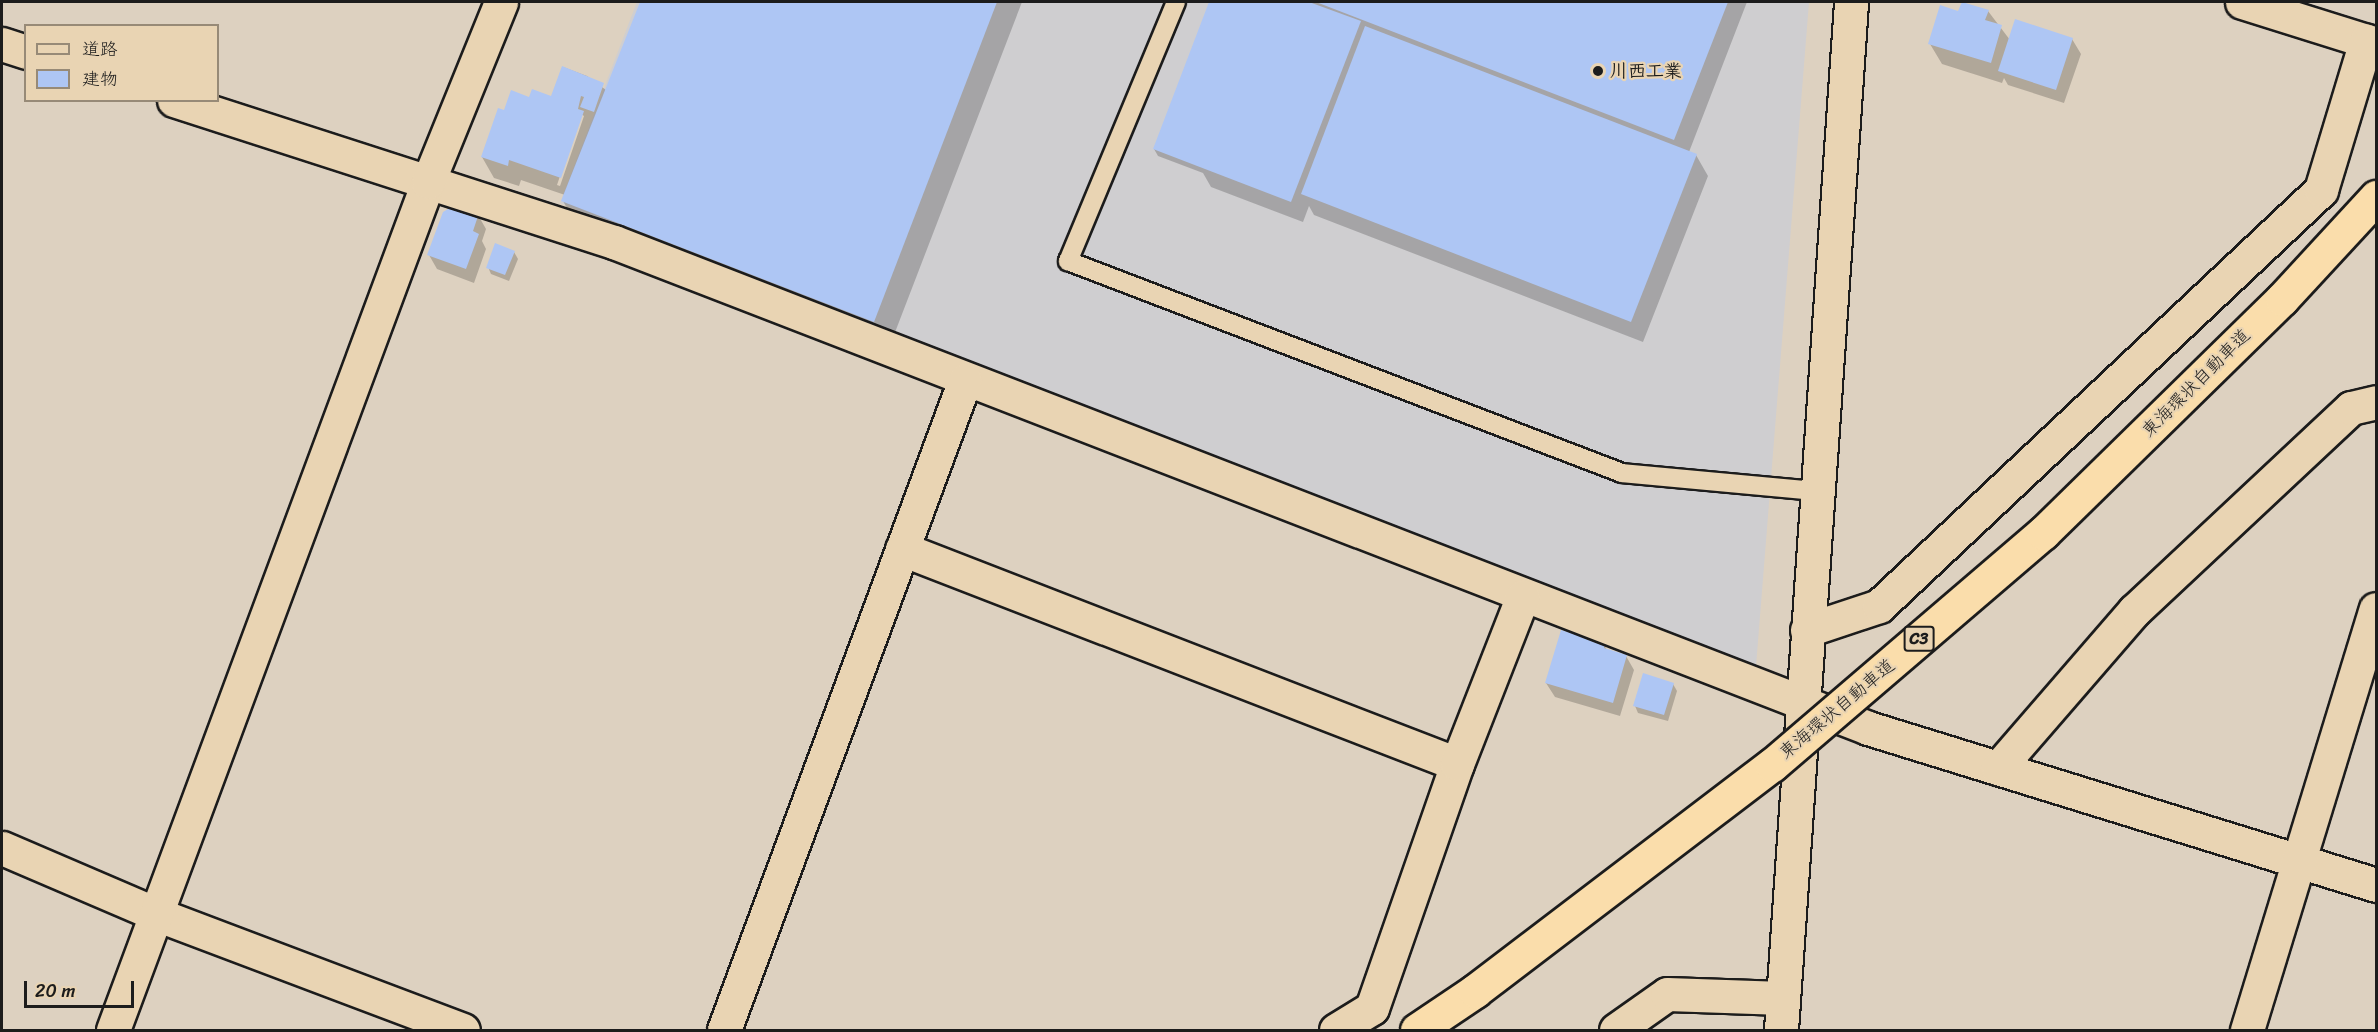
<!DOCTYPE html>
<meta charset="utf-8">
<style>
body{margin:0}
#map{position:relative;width:2378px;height:1032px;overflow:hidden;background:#ddd1c0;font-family:Sriracha,"Klee One",sans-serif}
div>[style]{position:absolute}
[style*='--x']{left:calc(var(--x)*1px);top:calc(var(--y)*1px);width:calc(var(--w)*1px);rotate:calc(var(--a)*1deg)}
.built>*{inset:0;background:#cfced0}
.shadow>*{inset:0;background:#0003}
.building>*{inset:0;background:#aec6f4}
.roads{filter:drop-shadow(2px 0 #1c1c1c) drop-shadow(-2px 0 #1c1c1c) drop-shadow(0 2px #1c1c1c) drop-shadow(0 -2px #1c1c1c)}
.service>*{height:18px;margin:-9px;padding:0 9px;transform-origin:9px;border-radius:9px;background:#e9d4b3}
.minor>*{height:33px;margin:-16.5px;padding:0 16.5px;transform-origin:16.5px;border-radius:16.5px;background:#e9d4b3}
.tertiary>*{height:33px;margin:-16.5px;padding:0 16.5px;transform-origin:16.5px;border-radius:16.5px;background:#e9d4b3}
.bridges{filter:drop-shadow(2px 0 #1c1c1c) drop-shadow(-2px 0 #1c1c1c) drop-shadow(0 2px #1c1c1c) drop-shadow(0 -2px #1c1c1c)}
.motorway-bridge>*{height:33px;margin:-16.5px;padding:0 16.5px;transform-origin:16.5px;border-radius:16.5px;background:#faddab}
.dots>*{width:16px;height:16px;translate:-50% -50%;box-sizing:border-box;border:3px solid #e9d4b3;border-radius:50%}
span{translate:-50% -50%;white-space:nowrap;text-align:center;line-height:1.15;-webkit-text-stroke:4.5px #e9d4b3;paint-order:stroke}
.shield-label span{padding:2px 4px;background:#e9d4b3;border:2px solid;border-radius:4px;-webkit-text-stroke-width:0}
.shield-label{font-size:16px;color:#1c1c1c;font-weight:700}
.poi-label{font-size:18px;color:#1c1c1c;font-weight:700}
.left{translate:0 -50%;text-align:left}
.street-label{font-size:18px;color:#1c1c1c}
.frame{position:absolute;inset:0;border:3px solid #1c1c1c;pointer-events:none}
.legend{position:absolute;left:24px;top:24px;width:195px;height:78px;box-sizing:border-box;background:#e9d4b3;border:2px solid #978a77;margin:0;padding:8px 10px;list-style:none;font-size:18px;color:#1c1c1c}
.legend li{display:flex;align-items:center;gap:12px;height:30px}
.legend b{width:30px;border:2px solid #978a77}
.scale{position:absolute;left:24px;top:981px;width:110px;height:27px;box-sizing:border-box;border:3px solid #1c1c1c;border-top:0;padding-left:8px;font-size:18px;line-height:21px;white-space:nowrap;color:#1c1c1c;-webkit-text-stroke:4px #e9d4b3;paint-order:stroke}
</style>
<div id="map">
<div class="built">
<div style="clip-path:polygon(637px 2px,1809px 2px,1756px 666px,560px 203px)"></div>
</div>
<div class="shadow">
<div style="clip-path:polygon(evenodd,642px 2px,1022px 2px,889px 348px,578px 228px,563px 201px,565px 195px,521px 180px,519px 186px,494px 178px,482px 157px,505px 112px,529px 99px,552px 98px,563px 67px,587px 76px,606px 90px,642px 2px,581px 114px,584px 116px,560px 186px,557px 185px,581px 114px)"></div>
<div style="clip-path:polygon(1211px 2px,1747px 2px,1689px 152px,1696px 155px,1708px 176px,1643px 342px,1314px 215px,1309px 206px,1303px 222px,1211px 187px,1203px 173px,1158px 156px,1154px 149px)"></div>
<div style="clip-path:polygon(1988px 11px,2010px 40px,2072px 39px,2081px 54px,2064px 103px,2008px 85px,2004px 78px,2002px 83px,1942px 64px,1930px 44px,1959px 12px)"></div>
<div style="clip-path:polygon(478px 215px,486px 229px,482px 241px,486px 249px,474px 283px,437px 269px,429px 255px)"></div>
<div style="clip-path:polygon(514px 252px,518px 259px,509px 281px,491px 274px,488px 267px)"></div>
<div style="clip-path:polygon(1604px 645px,1607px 650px,1626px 656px,1634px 670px,1620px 716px,1555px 697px,1546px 683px)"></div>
<div style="clip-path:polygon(1673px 684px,1677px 691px,1668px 721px,1638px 713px,1635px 706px)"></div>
</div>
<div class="building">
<div style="clip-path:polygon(640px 2px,997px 2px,874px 322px,561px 201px)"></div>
<div style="clip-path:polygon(1209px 2px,1309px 2px,1361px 21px,1291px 202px,1153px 149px)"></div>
<div style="clip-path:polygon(1316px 2px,1728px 2px,1674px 140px)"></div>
<div style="clip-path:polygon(1962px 2px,1989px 10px,1985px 20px,2002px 25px,1991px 63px,1928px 44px,1940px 5px,1958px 11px)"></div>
<div style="clip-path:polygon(2015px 19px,2073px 38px,2056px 90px,1998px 71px)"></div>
<div style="clip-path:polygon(1365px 26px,1697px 154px,1631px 322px,1301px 194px)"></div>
<div style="clip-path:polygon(562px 66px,604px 83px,594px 112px,580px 107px,584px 97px,581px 96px,578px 109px,584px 111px,561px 178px,509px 160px,508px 166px,481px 157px,498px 108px,504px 110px,511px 90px,529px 97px,532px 89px,551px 96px)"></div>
<div style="clip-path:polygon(455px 205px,479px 213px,473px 231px,479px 234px,466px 269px,427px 255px,443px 212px)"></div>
<div style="clip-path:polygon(495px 243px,515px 251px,505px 275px,486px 268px)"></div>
<div style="clip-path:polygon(1561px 630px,1605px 643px,1604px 648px,1627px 655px,1613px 703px,1545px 683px)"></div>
<div style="clip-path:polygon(1643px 673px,1674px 683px,1664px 715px,1633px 706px)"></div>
</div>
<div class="roads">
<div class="service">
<div style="--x:1176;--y:2;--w:281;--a:112.6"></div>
<div style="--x:1068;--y:261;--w:593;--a:20.94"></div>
<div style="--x:1622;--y:473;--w:196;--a:5.3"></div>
</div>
<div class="minor">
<div style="--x:2242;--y:2;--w:140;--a:17.4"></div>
<div style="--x:2;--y:44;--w:25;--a:18"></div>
<div style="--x:174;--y:100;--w:462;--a:17.9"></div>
<div style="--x:614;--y:242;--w:1345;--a:21.18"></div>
<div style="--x:1868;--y:728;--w:532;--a:17.17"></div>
<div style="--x:902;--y:549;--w:595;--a:21.18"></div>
<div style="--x:1807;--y:630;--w:76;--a:-18.4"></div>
<div style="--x:1879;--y:606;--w:607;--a:-43.26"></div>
<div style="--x:2321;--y:190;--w:156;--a:-73.2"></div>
<div style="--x:1998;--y:768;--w:208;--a:-49.1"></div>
<div style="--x:2134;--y:611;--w:297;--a:-43.1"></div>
<div style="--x:2351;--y:408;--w:26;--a:-13"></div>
<div style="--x:2;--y:848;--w:168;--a:23.2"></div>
<div style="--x:156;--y:914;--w:328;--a:20.7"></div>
<div style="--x:113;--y:1030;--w:905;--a:-69.62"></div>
<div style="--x:428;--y:182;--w:194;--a:-67.9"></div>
<div style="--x:724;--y:1030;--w:693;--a:-69.66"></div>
<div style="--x:1336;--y:1030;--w:42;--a:-31.4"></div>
<div style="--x:1372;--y:1008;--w:258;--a:-70.8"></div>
<div style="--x:1457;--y:764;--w:180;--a:-68.6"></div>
<div style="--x:1616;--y:1030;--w:62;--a:-35.2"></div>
<div style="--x:1667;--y:994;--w:116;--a:2"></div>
<div style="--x:2247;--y:1030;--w:440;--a:-73"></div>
</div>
<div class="tertiary">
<div style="--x:1781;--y:1030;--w:1030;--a:-86.1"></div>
</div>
</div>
<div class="bridges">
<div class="motorway-bridge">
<div style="--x:1417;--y:1030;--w:70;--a:-33.9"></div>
<div style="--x:1475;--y:991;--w:373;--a:-37.3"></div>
<div style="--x:1772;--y:765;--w:357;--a:-40.6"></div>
<div style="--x:2043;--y:533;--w:334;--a:-44.4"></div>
<div style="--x:2282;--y:299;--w:139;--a:-47.3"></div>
</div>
</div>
<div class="dots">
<div style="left:1598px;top:71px;background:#1c1c1c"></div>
</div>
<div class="shield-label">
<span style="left:1919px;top:639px">C3</span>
</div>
<div class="poi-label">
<span class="left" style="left:1610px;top:71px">川西工業</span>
</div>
<div class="street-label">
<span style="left:2196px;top:383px;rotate:-45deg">東海環状自動車道</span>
<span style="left:1837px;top:709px;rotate:-40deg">東海環状自動車道</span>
</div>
<div class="frame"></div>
<ul class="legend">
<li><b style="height:8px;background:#e9d4b3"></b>道路</li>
<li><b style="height:16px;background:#aec6f4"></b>建物</li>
</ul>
<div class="scale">20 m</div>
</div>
